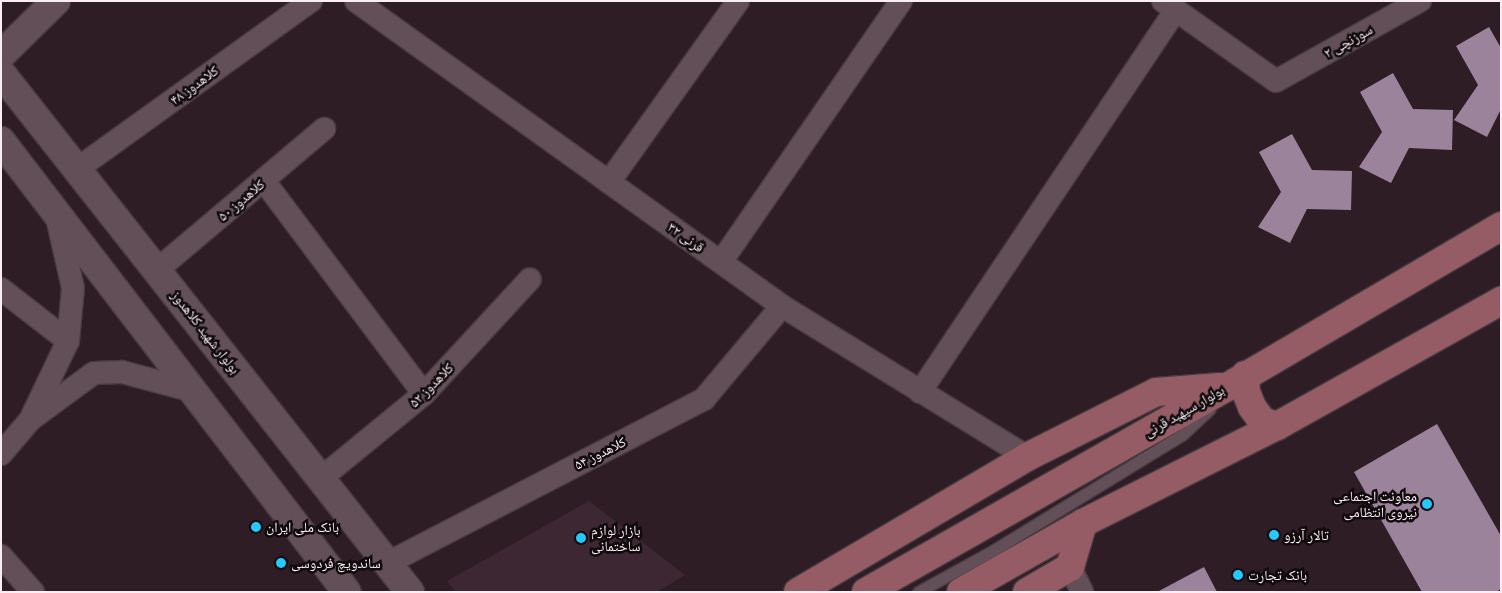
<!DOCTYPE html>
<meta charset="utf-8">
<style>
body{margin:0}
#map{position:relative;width:1502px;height:593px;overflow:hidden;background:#2e1d25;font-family:"Titillium Web","Noto Naskh Arabic",sans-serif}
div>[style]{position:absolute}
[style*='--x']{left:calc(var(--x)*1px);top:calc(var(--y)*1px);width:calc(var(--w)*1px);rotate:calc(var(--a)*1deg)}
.built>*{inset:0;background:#3d2732}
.building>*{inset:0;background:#9a839b}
.roads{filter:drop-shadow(1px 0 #473a40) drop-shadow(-1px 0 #473a40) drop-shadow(0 1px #473a40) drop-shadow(0 -1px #473a40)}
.lane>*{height:11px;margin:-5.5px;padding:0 5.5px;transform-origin:5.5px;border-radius:5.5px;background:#624f58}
.street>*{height:22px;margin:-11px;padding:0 11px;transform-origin:11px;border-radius:11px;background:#624f58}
.secondary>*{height:28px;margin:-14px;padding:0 14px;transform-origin:14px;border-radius:14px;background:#624f58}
.primary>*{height:28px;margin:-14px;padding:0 14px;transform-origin:14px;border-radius:14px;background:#955c66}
.dots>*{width:14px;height:14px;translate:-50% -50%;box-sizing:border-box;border:2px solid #110a0d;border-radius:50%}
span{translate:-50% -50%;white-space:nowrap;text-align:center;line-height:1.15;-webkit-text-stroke:5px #110a0d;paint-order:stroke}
.street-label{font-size:14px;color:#f9eef3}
.poi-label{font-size:14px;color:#f9eef3}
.right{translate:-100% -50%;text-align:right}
.left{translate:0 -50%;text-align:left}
.frame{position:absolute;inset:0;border:2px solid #f9eef3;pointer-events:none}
</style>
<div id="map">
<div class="built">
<div style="clip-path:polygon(589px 501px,685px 575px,657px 592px,456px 592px,447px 581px)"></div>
</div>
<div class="building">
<div style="clip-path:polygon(1489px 27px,1501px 48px,1501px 109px,1487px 137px,1454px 120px,1478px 85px,1456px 46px)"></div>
<div style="clip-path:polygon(1393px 73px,1413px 109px,1453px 110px,1452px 150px,1409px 148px,1391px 183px,1359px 167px,1382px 132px,1360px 92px)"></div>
<div style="clip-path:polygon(1292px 134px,1312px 170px,1352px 171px,1351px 210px,1307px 209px,1290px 243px,1258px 227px,1281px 192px,1259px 152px)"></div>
<div style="clip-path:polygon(1437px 424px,1501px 536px,1501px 589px,1496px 592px,1422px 592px,1354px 472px)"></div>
<div style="clip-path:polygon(1204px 567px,1217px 592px,1157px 592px)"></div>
</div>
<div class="roads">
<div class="lane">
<div style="--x:918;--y:592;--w:87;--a:-28.9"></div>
<div style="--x:994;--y:550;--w:220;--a:-31.5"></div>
<div style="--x:1182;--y:435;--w:38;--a:-43"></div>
</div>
<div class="street">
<div style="--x:356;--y:1;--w:524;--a:35.6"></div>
<div style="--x:782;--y:306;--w:288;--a:31.6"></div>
<div style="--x:1163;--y:1;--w:138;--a:35.3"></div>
<div style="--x:1276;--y:81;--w:165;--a:-29.1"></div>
<div style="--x:77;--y:169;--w:288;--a:-35.7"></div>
<div style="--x:264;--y:181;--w:266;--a:53.1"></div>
<div style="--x:609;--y:182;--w:222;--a:-54.5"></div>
<div style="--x:721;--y:262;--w:317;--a:-55.4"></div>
<div style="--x:157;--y:270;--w:219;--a:-40.2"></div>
<div style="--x:1;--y:289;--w:85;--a:37.8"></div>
<div style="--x:920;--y:392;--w:460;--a:-56.2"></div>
<div style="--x:32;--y:416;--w:83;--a:-64.4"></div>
<div style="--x:68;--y:341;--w:53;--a:-84.6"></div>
<div style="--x:73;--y:288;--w:76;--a:-102.9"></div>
<div style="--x:1;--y:454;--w:45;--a:-49.5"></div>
<div style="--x:30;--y:420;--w:79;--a:-36.3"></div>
<div style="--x:94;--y:373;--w:28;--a:-2"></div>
<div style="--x:122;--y:372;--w:73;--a:15"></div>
<div style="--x:320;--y:479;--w:134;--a:-39.3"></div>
<div style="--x:424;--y:394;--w:156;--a:-47.3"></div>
<div style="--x:1;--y:556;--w:48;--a:48.4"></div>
<div style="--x:388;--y:563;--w:356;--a:-27.4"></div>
<div style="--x:704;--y:399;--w:121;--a:-50"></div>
<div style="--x:1070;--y:567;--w:28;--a:64"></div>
</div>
<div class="secondary">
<div style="--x:1;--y:55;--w:77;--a:-44.5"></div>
<div style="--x:1;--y:73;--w:661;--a:51.76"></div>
<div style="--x:1;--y:141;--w:568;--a:52.51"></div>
</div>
<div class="primary">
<div style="--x:1245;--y:375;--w:17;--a:87"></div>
<div style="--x:1246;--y:392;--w:16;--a:68"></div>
<div style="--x:1252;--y:407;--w:17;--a:54"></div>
<div style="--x:1262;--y:421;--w:16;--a:18"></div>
<div style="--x:798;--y:592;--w:266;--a:-30.5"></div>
<div style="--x:1027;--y:457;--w:144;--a:-26.7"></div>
<div style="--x:1156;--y:392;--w:64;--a:-4.5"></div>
<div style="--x:866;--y:592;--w:415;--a:-29.6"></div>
<div style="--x:1227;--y:387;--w:318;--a:-30.4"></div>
<div style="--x:961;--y:592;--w:140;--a:-29.5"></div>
<div style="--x:1083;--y:523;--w:217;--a:-26.6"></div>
<div style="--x:1277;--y:426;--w:257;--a:-29.2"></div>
<div style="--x:1027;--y:592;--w:50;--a:-30.2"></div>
<div style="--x:1070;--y:567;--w:46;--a:-73.5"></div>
</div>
</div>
<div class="dots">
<div style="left:1427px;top:504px;background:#24c9fe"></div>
<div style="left:256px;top:527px;background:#24c9fe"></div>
<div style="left:1274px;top:535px;background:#24c9fe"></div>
<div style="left:581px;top:538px;background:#24c9fe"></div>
<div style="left:281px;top:563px;background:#24c9fe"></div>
<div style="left:1238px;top:575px;background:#24c9fe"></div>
</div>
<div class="street-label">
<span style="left:1348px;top:41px;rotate:-29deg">سوزنچی ۲</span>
<span style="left:194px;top:85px;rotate:-36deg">کلاهدوز ۴۸</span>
<span style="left:241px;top:200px;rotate:-40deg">کلاهدوز ۵۰</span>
<span style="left:686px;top:237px;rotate:36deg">قرنی ۳۲</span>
<span style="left:206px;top:332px;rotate:52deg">بولوار شهید کلاهدوز</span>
<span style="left:431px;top:385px;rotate:-45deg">کلاهدوز ۵۲</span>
<span style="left:1184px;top:411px;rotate:-30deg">بولوار سپهبد قرنی</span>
<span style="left:600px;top:453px;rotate:-27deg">کلاهدوز ۵۴</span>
</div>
<div class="poi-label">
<span class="right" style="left:1417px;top:504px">معاونت اجتماعی<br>نیروی انتظامی</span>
<span class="left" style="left:266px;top:527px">بانک ملی ایران</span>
<span class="left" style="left:591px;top:538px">بازار لوازم<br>ساختمانی</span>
<span class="left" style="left:1284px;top:535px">تالار آرزو</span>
<span class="left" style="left:291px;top:563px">ساندویچ فردوسی</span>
<span class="left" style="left:1248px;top:575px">بانک تجارت</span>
</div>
<div class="frame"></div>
</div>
